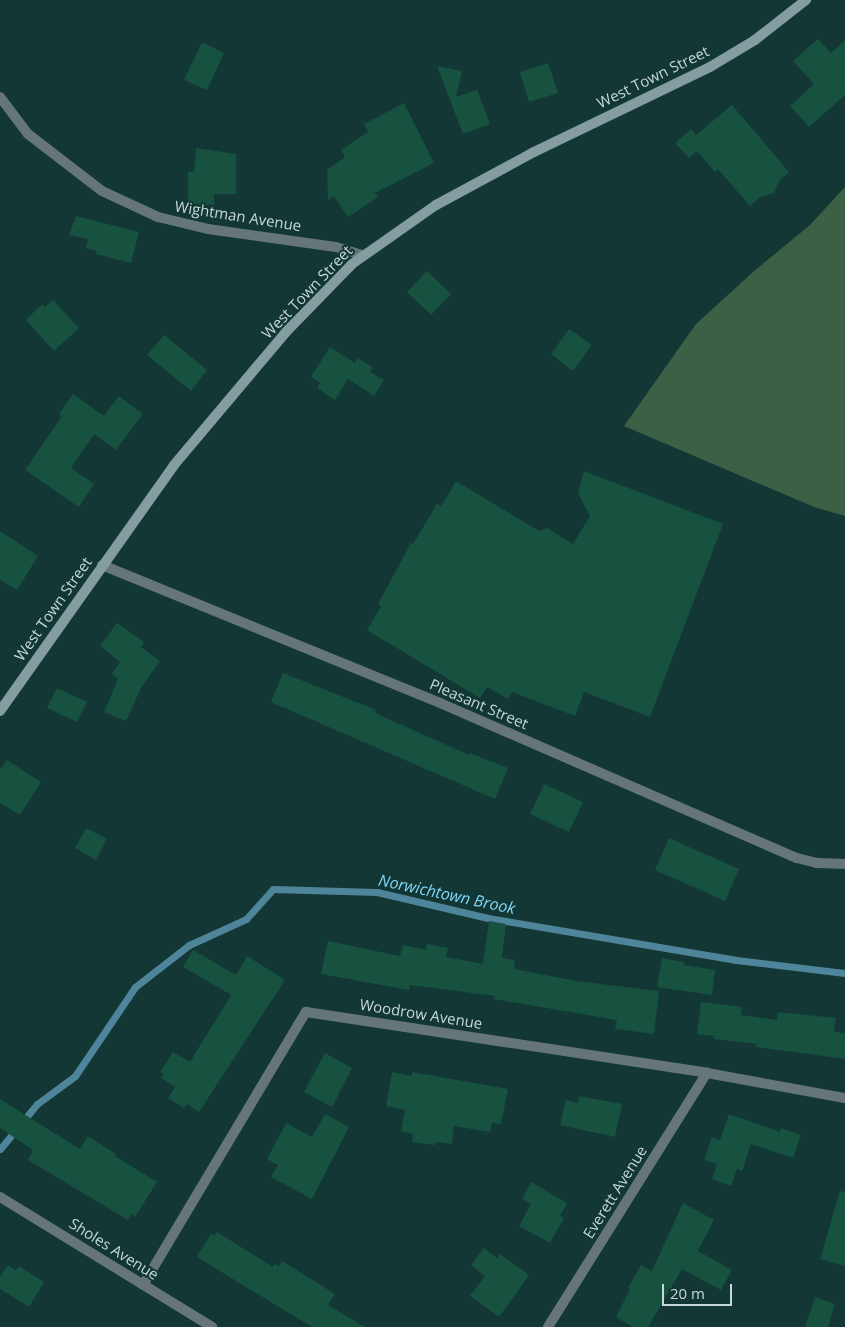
<!DOCTYPE html>
<style>
body{margin:0}
#map{position:relative;width:845px;height:1327px;overflow:hidden;background:#133734;font-family:"Open Sans",sans-serif}
div>[style]{position:absolute}
[style*='--x']{left:calc(var(--x)*1px);top:calc(var(--y)*1px);width:calc(var(--w)*1px);rotate:calc(var(--a)*1deg)}
.green>*{inset:0;background:#3c6045}
.stream>*{height:7px;margin:-3.5px;padding:0 3.5px;transform-origin:3.5px;border-radius:3.5px;background:#4e859b}
.building>*{inset:0;background:#175140}
.minor>*{height:10px;margin:-5px;padding:0 5px;transform-origin:5px;border-radius:5px;background:#667678}
.secondary>*{height:10px;margin:-5px;padding:0 5px;transform-origin:5px;border-radius:5px;background:#849da0}
span{translate:-50% -50%;white-space:nowrap;text-align:center;line-height:1.15;-webkit-text-stroke:4px #133734;paint-order:stroke}
.street-label{font-size:15px;color:#c5d8d6}
.water-label{font-size:16px;color:#7fd6f8;font-style:italic}
.scale{position:absolute;left:662px;top:1284px;width:70px;height:22px;box-sizing:border-box;border:2px solid #c5d8d6;border-top:0;padding-left:6px;font-size:15px;line-height:18px;white-space:nowrap;color:#c5d8d6;-webkit-text-stroke:4px #133734;paint-order:stroke}
</style>
<div id="map">
<div class="green">
<div style="clip-path:polygon(845px 187px,845px 516px,814px 507px,624px 426px,696px 324px,753px 272px,810px 225px)"></div>
</div>
<div class="stream">
<div style="--x:0;--y:1149;--w:58;--a:-50.6"></div>
<div style="--x:37;--y:1104;--w:47;--a:-36.4"></div>
<div style="--x:75;--y:1076;--w:107;--a:-56"></div>
<div style="--x:135;--y:987;--w:68;--a:-37.9"></div>
<div style="--x:189;--y:945;--w:63;--a:-24.5"></div>
<div style="--x:246;--y:919;--w:40;--a:-48"></div>
<div style="--x:273;--y:889;--w:104;--a:1.7"></div>
<div style="--x:377;--y:892;--w:114;--a:13.2"></div>
<div style="--x:488;--y:918;--w:252;--a:9.6"></div>
<div style="--x:736;--y:960;--w:110;--a:6.8"></div>
</div>
<div class="building">
<div style="clip-path:polygon(818px 39px,831px 53px,845px 40px,845px 95px,809px 127px,790px 106px,814px 84px,793px 61px)"></div>
<div style="clip-path:polygon(202px 42px,224px 53px,207px 90px,184px 80px)"></div>
<div style="clip-path:polygon(548px 63px,558px 93px,529px 102px,520px 72px)"></div>
<div style="clip-path:polygon(437px 66px,462px 71px,456px 97px,477px 90px,490px 124px,463px 134px)"></div>
<div style="clip-path:polygon(404px 103px,434px 163px,375px 193px,378px 197px,348px 217px,334px 196px,328px 200px,327px 170px,345px 157px,341px 150px,368px 132px,364px 124px)"></div>
<div style="clip-path:polygon(732px 105px,789px 172px,780px 180px,774px 193px,759px 198px,750px 206px,718px 169px,715px 172px,697px 151px,689px 158px,675px 143px,691px 129px,696px 135px)"></div>
<div style="clip-path:polygon(196px 148px,236px 154px,236px 194px,214px 194px,214px 205px,188px 204px,188px 172px,194px 172px)"></div>
<div style="clip-path:polygon(76px 216px,139px 232px,131px 263px,96px 254px,97px 251px,86px 248px,88px 239px,69px 235px)"></div>
<div style="clip-path:polygon(427px 271px,451px 294px,431px 315px,407px 292px)"></div>
<div style="clip-path:polygon(53px 300px,79px 328px,54px 351px,26px 320px,42px 304px,45px 307px)"></div>
<div style="clip-path:polygon(569px 329px,592px 345px,573px 371px,551px 354px)"></div>
<div style="clip-path:polygon(164px 335px,207px 370px,191px 391px,147px 355px)"></div>
<div style="clip-path:polygon(330px 347px,355px 363px,358px 358px,373px 368px,370px 372px,384px 380px,374px 396px,348px 379px,335px 400px,317px 388px,320px 383px,311px 377px)"></div>
<div style="clip-path:polygon(73px 394px,104px 416px,119px 396px,143px 414px,116px 450px,94px 434px,71px 468px,94px 484px,79px 507px,25px 470px,62px 416px,59px 414px)"></div>
<div style="clip-path:polygon(584px 471px,723px 524px,650px 717px,584px 692px,575px 716px,512px 692px,508px 699px,487px 687px,480px 698px,367px 630px,381px 606px,378px 604px,411px 543px,413px 544px,437px 504px,441px 506px,456px 481px,539px 531px,547px 528px,573px 544px,590px 516px,578px 493px)"></div>
<div style="clip-path:polygon(0 531px,38px 556px,17px 590px,0 580px)"></div>
<div style="clip-path:polygon(117px 623px,144px 642px,141px 647px,160px 661px,141px 688px,126px 721px,104px 712px,118px 679px,112px 674px,120px 662px,100px 646px)"></div>
<div style="clip-path:polygon(283px 673px,376px 710px,375px 713px,469px 755px,470px 753px,508px 768px,495px 799px,271px 702px)"></div>
<div style="clip-path:polygon(57px 688px,87px 702px,77px 722px,47px 708px)"></div>
<div style="clip-path:polygon(7px 760px,41px 782px,20px 815px,0 803px,0 770px)"></div>
<div style="clip-path:polygon(544px 784px,583px 802px,569px 832px,530px 814px)"></div>
<div style="clip-path:polygon(86px 828px,107px 839px,96px 860px,75px 848px)"></div>
<div style="clip-path:polygon(669px 838px,739px 869px,725px 901px,655px 870px)"></div>
<div style="clip-path:polygon(489px 921px,506px 924px,502px 958px,515px 960px,514px 969px,576px 981px,659px 991px,654px 1034px,615px 1029px,617px 1020px,494px 999px,495px 996px,410px 985px,409px 990px,321px 974px,328px 941px,400px 956px,403px 945px,426px 950px,427px 944px,448px 948px,446px 957px,483px 964px)"></div>
<div style="clip-path:polygon(193px 950px,236px 975px,247px 956px,285px 980px,199px 1112px,187px 1104px,184px 1108px,168px 1098px,175px 1087px,161px 1078px,164px 1074px,160px 1072px,173px 1052px,190px 1062px,231px 995px,183px 967px)"></div>
<div style="clip-path:polygon(662px 958px,684px 962px,684px 965px,715px 970px,712px 995px,657px 987px)"></div>
<div style="clip-path:polygon(701px 1002px,742px 1007px,741px 1015px,777px 1020px,778px 1012px,836px 1018px,834px 1032px,845px 1033px,845px 1059px,756px 1047px,757px 1044px,714px 1039px,714px 1036px,697px 1034px)"></div>
<div style="clip-path:polygon(325px 1053px,352px 1068px,332px 1107px,304px 1092px)"></div>
<div style="clip-path:polygon(392px 1072px,412px 1076px,412px 1072px,508px 1089px,501px 1124px,492px 1123px,490px 1132px,454px 1126px,452px 1144px,436px 1142px,435px 1145px,412px 1142px,413px 1134px,401px 1131px,405px 1110px,386px 1106px)"></div>
<div style="clip-path:polygon(579px 1096px,622px 1104px,615px 1137px,560px 1125px,566px 1100px,578px 1103px)"></div>
<div style="clip-path:polygon(0 1099px,80px 1149px,88px 1136px,116px 1154px,115px 1156px,157px 1182px,135px 1217px,132px 1214px,128px 1220px,28px 1160px,33px 1150px,0 1128px)"></div>
<div style="clip-path:polygon(325px 1114px,349px 1127px,312px 1199px,271px 1177px,278px 1165px,267px 1159px,286px 1123px,312px 1137px)"></div>
<div style="clip-path:polygon(729px 1114px,780px 1132px,781px 1128px,801px 1135px,793px 1158px,751px 1144px,742px 1171px,737px 1169px,731px 1186px,712px 1179px,717px 1164px,704px 1160px,712px 1137px,720px 1140px)"></div>
<div style="clip-path:polygon(531px 1182px,567px 1203px,560px 1216px,564px 1218px,550px 1243px,519px 1226px,531px 1204px,522px 1199px)"></div>
<div style="clip-path:polygon(840px 1191px,845px 1192px,845px 1266px,820px 1259px)"></div>
<div style="clip-path:polygon(683px 1203px,714px 1220px,698px 1251px,732px 1270px,721px 1290px,682px 1269px,648px 1327px,633px 1327px,616px 1317px,630px 1289px,628px 1288px,641px 1265px,652px 1271px)"></div>
<div style="clip-path:polygon(217px 1232px,273px 1267px,274px 1264px,279px 1266px,282px 1261px,335px 1294px,328px 1305px,365px 1327px,312px 1327px,205px 1262px,197px 1256px,211px 1234px,214px 1236px)"></div>
<div style="clip-path:polygon(484px 1248px,497px 1258px,500px 1254px,529px 1275px,499px 1317px,470px 1296px,485px 1276px,471px 1265px)"></div>
<div style="clip-path:polygon(8px 1265px,16px 1270px,19px 1266px,44px 1282px,29px 1307px,0 1289px,0 1277px)"></div>
<div style="clip-path:polygon(815px 1297px,835px 1304px,828px 1327px,805px 1327px)"></div>
</div>
<div class="minor">
<div style="--x:0;--y:97;--w:46;--a:52.9"></div>
<div style="--x:28;--y:134;--w:93;--a:37.6"></div>
<div style="--x:102;--y:191;--w:62;--a:24.9"></div>
<div style="--x:158;--y:217;--w:51;--a:13.5"></div>
<div style="--x:208;--y:229;--w:129;--a:8"></div>
<div style="--x:336;--y:247;--w:28;--a:17"></div>
<div style="--x:102;--y:565;--w:365;--a:22.2"></div>
<div style="--x:440;--y:703;--w:389;--a:23.5"></div>
<div style="--x:797;--y:858;--w:21;--a:14"></div>
<div style="--x:817;--y:863;--w:28;--a:2"></div>
<div style="--x:0;--y:1197;--w:249;--a:31.5"></div>
<div style="--x:143;--y:1285;--w:318;--a:-59.2"></div>
<div style="--x:306;--y:1012;--w:406;--a:8.6"></div>
<div style="--x:707;--y:1073;--w:140;--a:10.3"></div>
<div style="--x:548;--y:1327;--w:300;--a:-58"></div>
</div>
<div class="secondary">
<div style="--x:0;--y:711;--w:301;--a:-54.7"></div>
<div style="--x:174;--y:465;--w:172;--a:-49.9"></div>
<div style="--x:285;--y:333;--w:96;--a:-45.8"></div>
<div style="--x:352;--y:264;--w:103;--a:-35.1"></div>
<div style="--x:436;--y:205;--w:111;--a:-28.4"></div>
<div style="--x:534;--y:152;--w:195;--a:-25.8"></div>
<div style="--x:710;--y:67;--w:52;--a:-31"></div>
<div style="--x:755;--y:40;--w:65;--a:-38.1"></div>
</div>
<div class="street-label">
<span style="left:653px;top:77px;rotate:-26deg">West Town Street</span>
<span style="left:238px;top:216px;rotate:9deg">Wightman Avenue</span>
<span style="left:307px;top:292px;rotate:-46deg">West Town Street</span>
<span style="left:53px;top:609px;rotate:-55deg">West Town Street</span>
<span style="left:479px;top:704px;rotate:23deg">Pleasant Street</span>
<span style="left:421px;top:1014px;rotate:9deg">Woodrow Avenue</span>
<span style="left:615px;top:1192px;rotate:-58deg">Everett Avenue</span>
<span style="left:114px;top:1249px;rotate:32deg">Sholes Avenue</span>
</div>
<div class="water-label">
<span style="left:447px;top:894px;rotate:12deg">Norwichtown Brook</span>
</div>
<div class="scale">20 m</div>
</div>
